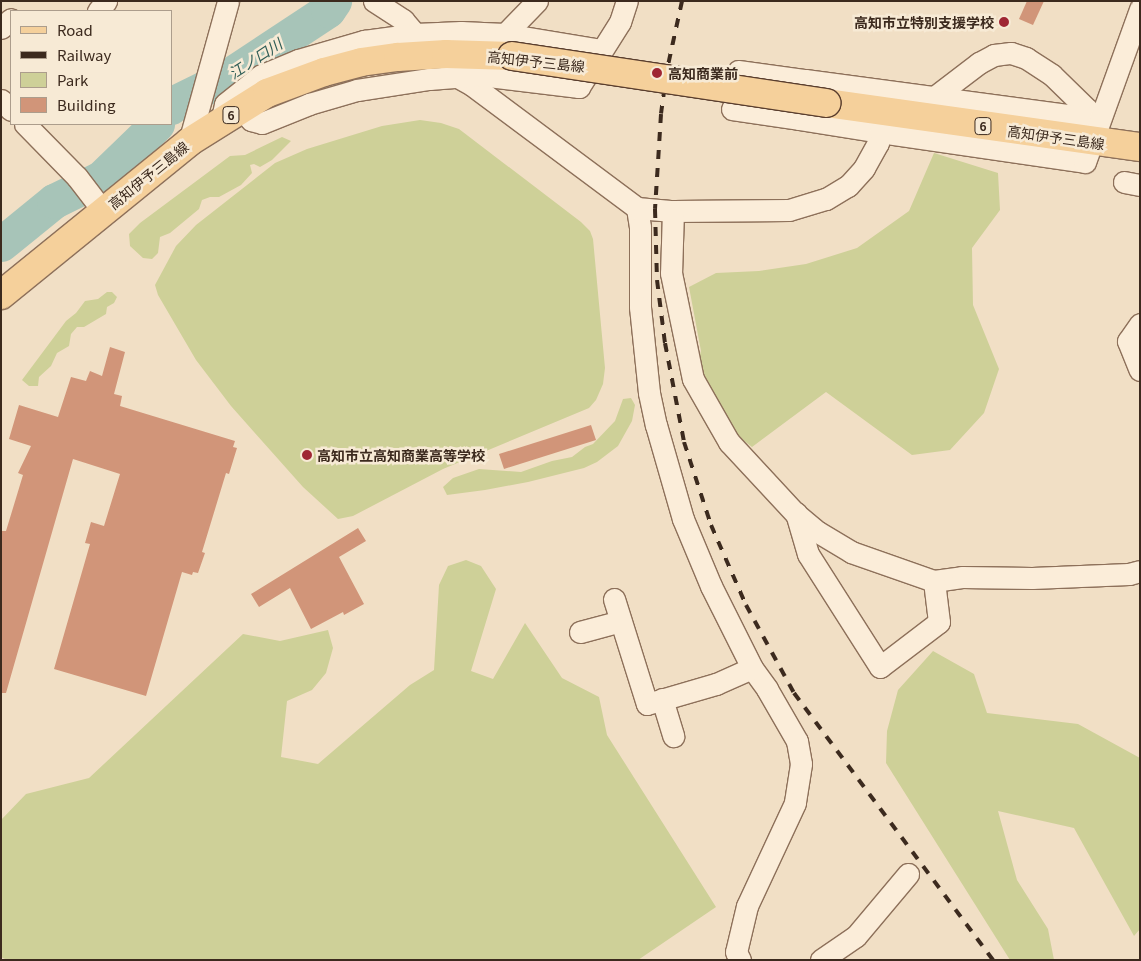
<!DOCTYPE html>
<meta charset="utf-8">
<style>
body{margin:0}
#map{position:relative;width:1141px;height:961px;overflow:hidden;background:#f1dfc5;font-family:Georgia,"Noto Sans JP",serif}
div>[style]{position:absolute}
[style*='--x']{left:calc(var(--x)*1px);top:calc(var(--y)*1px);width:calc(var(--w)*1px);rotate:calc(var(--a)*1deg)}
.green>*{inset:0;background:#ced098}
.river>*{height:35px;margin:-17.5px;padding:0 17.5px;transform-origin:17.5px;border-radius:17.5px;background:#a7c4b8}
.building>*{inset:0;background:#d19579}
.roads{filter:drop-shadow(1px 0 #8d705a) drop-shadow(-1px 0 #8d705a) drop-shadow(0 1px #8d705a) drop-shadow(0 -1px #8d705a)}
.street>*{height:21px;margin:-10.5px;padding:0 10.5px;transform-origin:10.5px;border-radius:10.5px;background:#fbedd9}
.primary>*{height:28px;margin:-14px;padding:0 14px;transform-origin:14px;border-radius:14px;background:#f5d09b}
.rail>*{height:4px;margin-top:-2px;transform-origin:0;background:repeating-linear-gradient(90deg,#3c2a1e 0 9px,transparent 0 18px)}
.bridges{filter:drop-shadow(1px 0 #5a3e2e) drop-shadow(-1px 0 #5a3e2e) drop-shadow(0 1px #5a3e2e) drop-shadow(0 -1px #5a3e2e)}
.primary-bridge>*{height:28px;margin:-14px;padding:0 14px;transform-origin:14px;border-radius:14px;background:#f5d09b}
.dots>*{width:14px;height:14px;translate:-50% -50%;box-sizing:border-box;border:2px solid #f7ead5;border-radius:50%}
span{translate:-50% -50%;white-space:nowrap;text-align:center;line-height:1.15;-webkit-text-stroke:5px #f7ead5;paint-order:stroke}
.shield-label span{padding:1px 4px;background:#f7ead5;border:1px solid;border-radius:4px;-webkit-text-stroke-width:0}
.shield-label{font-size:12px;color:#3c2a1e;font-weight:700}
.poi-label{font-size:14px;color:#3c2a1e;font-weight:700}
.right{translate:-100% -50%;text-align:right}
.left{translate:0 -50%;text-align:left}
.street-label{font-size:14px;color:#3c2a1e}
.water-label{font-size:15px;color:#2d5c55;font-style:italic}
.frame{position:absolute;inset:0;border:2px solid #3c2a1e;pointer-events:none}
.legend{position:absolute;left:10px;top:10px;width:162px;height:115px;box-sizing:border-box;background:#f7ead5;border:1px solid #ac9d8c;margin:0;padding:6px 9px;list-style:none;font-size:15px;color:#3c2a1e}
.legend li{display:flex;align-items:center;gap:10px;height:25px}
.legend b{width:25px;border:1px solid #ac9d8c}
</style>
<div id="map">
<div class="green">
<div style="clip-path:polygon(420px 120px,441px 123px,459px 129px,581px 222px,590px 231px,593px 239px,605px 368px,603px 384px,596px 400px,589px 408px,443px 469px,353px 516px,338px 519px,303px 487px,231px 406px,196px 360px,158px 295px,155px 285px,176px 246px,196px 225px,275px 163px,307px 149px,382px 126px)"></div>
<div style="clip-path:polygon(282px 137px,291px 141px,272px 160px,260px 167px,254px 164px,250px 165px,252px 173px,241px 185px,219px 197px,210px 197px,202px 200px,199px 209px,170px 233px,160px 237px,158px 253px,152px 259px,143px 258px,130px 246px,129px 234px,140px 223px,230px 156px,245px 155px)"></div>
<div style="clip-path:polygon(934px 153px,998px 173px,1000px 210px,972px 248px,973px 305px,999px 369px,984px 413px,950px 450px,912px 455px,826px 392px,752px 447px,707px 412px,693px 379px,701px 351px,689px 287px,716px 273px,759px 271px,806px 264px,857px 248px,909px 211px)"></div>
<div style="clip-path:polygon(107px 292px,112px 292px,117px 297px,114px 303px,107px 307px,106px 314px,84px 327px,77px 327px,71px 334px,69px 346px,57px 353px,51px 366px,39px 377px,38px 386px,29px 386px,22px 380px,66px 321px,76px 313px,85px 301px,98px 299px)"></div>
<div style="clip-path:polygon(631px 398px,635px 405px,632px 421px,618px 446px,597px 462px,584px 468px,528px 482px,485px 490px,447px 495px,443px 487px,453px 478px,479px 469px,521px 472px,552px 461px,572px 457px,585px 447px,593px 444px,615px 421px,623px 399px)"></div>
<div style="clip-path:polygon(466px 560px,481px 566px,496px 589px,471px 671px,493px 679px,525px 623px,562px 678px,599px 697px,607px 735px,716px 907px,638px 960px,7px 960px,1px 957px,1px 820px,26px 794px,89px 778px,243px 634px,280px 641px,328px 630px,333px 648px,326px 673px,312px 690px,287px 701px,281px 757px,318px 764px,410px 685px,434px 670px,439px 585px,448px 566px)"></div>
<div style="clip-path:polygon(933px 651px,974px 674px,987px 713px,1078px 724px,1140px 758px,1140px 929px,1134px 936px,1074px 828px,998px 811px,1017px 880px,1048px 929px,1054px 960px,1010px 960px,886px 763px,887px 731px,898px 690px)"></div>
</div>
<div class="river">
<div style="--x:171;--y:107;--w:7;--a:-45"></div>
<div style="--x:176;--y:102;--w:55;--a:-26.1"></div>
<div style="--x:225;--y:78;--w:123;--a:-33.4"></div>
<div style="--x:328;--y:10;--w:11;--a:-56"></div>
<div style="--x:1;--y:244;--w:68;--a:-39.1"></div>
<div style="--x:54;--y:201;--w:52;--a:-26.1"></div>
<div style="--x:101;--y:178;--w:78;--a:-44"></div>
</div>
<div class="building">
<div style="clip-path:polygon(1027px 1px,1044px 1px,1033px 25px,1019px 19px)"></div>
<div style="clip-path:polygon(110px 347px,125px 352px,114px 394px,122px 396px,120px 406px,235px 441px,233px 447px,237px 448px,229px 474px,226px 473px,202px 552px,205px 553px,198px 573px,193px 572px,192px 575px,182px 572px,146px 696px,54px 669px,90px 544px,85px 543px,91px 522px,104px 526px,120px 474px,73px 459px,6px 693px,1px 693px,1px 531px,6px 531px,23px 475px,18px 473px,31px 446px,9px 439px,19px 405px,58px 417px,71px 377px,86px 381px,90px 371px,102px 376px)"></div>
<div style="clip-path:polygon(591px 425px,596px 440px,504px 469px,499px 454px)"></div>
<div style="clip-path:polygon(358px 528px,366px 541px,339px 557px,364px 604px,344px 615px,343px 612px,311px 629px,290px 588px,259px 607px,251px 594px)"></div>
</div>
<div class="roads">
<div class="street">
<div style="--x:374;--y:1;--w:35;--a:33"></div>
<div style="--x:403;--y:20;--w:18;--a:49"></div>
<div style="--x:98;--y:11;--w:13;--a:-51"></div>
<div style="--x:1;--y:28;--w:13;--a:-42"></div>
<div style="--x:505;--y:34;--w:46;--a:-45.9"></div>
<div style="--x:738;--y:71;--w:68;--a:7.7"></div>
<div style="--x:456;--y:76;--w:18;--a:29"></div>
<div style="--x:472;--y:85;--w:206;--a:36.7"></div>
<div style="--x:637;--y:208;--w:19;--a:81"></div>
<div style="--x:640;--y:227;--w:80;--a:90"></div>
<div style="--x:640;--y:307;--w:86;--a:84"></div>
<div style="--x:649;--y:393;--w:33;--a:78"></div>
<div style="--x:656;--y:425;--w:98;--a:74"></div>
<div style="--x:683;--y:519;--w:73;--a:67.3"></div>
<div style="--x:711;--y:586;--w:92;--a:63.4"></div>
<div style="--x:752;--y:668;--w:26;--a:54"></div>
<div style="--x:767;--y:689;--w:60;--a:60"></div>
<div style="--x:797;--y:741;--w:23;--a:80"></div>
<div style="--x:801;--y:764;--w:39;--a:99"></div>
<div style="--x:795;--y:803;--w:114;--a:115"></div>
<div style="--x:747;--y:906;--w:47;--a:103.4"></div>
<div style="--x:736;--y:952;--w:9;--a:63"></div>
<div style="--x:933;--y:98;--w:58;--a:-37.3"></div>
<div style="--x:979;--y:63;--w:17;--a:-28"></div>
<div style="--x:994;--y:55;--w:17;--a:-7"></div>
<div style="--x:1011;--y:53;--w:16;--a:18"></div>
<div style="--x:1026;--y:58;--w:31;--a:33"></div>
<div style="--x:1052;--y:75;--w:49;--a:44.2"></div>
<div style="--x:1087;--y:109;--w:17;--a:62"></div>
<div style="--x:1;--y:100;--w:14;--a:45"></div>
<div style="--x:248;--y:105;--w:15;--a:79"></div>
<div style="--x:251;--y:120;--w:11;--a:15"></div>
<div style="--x:262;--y:123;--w:51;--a:-22"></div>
<div style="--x:309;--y:104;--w:50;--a:-16.3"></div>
<div style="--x:357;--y:90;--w:73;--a:-8.7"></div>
<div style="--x:429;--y:79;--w:51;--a:-4.5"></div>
<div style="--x:480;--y:75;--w:100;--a:6.9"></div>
<div style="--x:579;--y:87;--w:77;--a:-57.8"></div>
<div style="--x:620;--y:22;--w:22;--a:-72"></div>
<div style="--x:732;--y:109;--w:69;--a:8.4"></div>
<div style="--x:221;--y:122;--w:18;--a:-77"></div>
<div style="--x:225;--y:104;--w:45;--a:-38.7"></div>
<div style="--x:260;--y:76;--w:41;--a:-22.8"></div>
<div style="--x:298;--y:60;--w:69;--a:-16.1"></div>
<div style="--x:364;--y:41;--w:51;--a:-7.8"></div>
<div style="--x:415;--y:34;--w:46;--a:-2.5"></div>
<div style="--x:461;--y:32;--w:44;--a:2.6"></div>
<div style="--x:505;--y:34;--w:98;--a:9.4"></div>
<div style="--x:25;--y:124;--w:74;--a:45.5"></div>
<div style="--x:77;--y:177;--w:43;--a:52.6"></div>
<div style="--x:880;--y:132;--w:81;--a:-170.8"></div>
<div style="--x:800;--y:119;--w:39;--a:-83"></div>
<div style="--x:805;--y:80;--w:289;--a:7.6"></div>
<div style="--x:189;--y:142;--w:146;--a:-74.5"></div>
<div style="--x:1124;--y:182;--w:16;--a:11"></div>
<div style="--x:637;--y:208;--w:36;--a:5"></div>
<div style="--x:673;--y:211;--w:116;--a:-0.5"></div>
<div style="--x:789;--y:210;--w:39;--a:-17"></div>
<div style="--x:826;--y:199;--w:26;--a:-31"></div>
<div style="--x:848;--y:186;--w:24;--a:-48"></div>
<div style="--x:864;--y:168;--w:29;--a:-61"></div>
<div style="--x:878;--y:143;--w:11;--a:-80"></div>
<div style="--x:880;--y:132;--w:207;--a:8.3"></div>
<div style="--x:1085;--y:162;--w:163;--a:-70.2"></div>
<div style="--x:673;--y:211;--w:62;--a:91.8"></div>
<div style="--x:671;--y:273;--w:108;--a:78.3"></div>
<div style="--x:693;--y:379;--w:73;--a:60.3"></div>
<div style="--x:729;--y:442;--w:97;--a:47.1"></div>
<div style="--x:795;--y:513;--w:30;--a:40"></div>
<div style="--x:818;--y:532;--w:39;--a:31"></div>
<div style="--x:851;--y:552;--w:88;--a:19.3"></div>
<div style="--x:934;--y:581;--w:28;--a:-8"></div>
<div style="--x:962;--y:577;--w:70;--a:0.8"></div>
<div style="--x:1032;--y:578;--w:97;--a:-2.4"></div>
<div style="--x:1129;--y:574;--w:11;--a:-15"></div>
<div style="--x:1140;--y:324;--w:21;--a:125"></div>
<div style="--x:1128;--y:341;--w:31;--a:68"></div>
<div style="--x:796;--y:513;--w:43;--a:73.7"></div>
<div style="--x:808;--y:554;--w:134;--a:57.5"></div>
<div style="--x:880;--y:667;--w:74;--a:-37.3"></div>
<div style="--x:939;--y:622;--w:41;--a:-97"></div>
<div style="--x:614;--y:599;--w:110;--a:72.6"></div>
<div style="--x:647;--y:704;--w:72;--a:-16.2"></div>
<div style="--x:716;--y:684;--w:39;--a:-24"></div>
<div style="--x:580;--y:632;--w:42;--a:-15"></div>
<div style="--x:662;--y:699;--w:39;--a:73"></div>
<div style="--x:821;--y:960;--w:42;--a:-34.4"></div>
<div style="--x:856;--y:936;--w:81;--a:-50"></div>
</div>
<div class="primary">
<div style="--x:827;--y:103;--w:316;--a:8"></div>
<div style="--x:1;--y:295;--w:242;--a:-39.1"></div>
<div style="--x:189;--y:142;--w:92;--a:-32.1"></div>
<div style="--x:267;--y:93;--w:61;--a:-20.2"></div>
<div style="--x:324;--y:72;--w:38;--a:-15"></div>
<div style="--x:361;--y:62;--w:37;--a:-8"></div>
<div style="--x:398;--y:57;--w:48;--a:-3.6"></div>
<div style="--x:446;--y:54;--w:66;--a:1.7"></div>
</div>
</div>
<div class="rail">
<div style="--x:682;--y:1;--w:71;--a:102.3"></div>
<div style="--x:667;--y:70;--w:44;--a:97.8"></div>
<div style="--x:661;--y:114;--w:95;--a:93.6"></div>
<div style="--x:655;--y:209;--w:71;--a:88.4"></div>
<div style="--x:657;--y:280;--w:64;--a:82.8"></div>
<div style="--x:665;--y:343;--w:101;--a:79.1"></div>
<div style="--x:684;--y:442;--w:87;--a:72"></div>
<div style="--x:711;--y:525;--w:87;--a:66.4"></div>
<div style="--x:746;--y:605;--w:100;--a:61.4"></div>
<div style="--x:794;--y:693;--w:333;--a:53.3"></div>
</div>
<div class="bridges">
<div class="primary-bridge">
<div style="--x:512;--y:56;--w:318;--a:8.5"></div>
</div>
</div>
<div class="dots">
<div style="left:1004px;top:22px;background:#9f2633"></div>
<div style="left:657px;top:73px;background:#9f2633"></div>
<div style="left:307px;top:455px;background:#9f2633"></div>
</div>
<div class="shield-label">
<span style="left:231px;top:115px">6</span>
<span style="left:983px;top:126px">6</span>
</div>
<div class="poi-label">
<span class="right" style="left:994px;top:22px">高知市立特別支援学校</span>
<span class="left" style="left:668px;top:73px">高知商業前</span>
<span class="left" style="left:317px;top:455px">高知市立高知商業高等学校</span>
</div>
<div class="street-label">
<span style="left:536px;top:61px;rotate:6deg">高知伊予三島線</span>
<span style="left:1056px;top:137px;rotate:8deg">高知伊予三島線</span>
<span style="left:148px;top:175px;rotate:-39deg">高知伊予三島線</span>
</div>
<div class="water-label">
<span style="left:255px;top:58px;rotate:-33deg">江ノ口川</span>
</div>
<div class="frame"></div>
<ul class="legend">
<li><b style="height:6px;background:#f5d09b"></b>Road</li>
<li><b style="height:6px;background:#3c2a1e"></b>Railway</li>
<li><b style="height:14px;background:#ced098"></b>Park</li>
<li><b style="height:14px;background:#d19579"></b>Building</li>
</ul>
</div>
